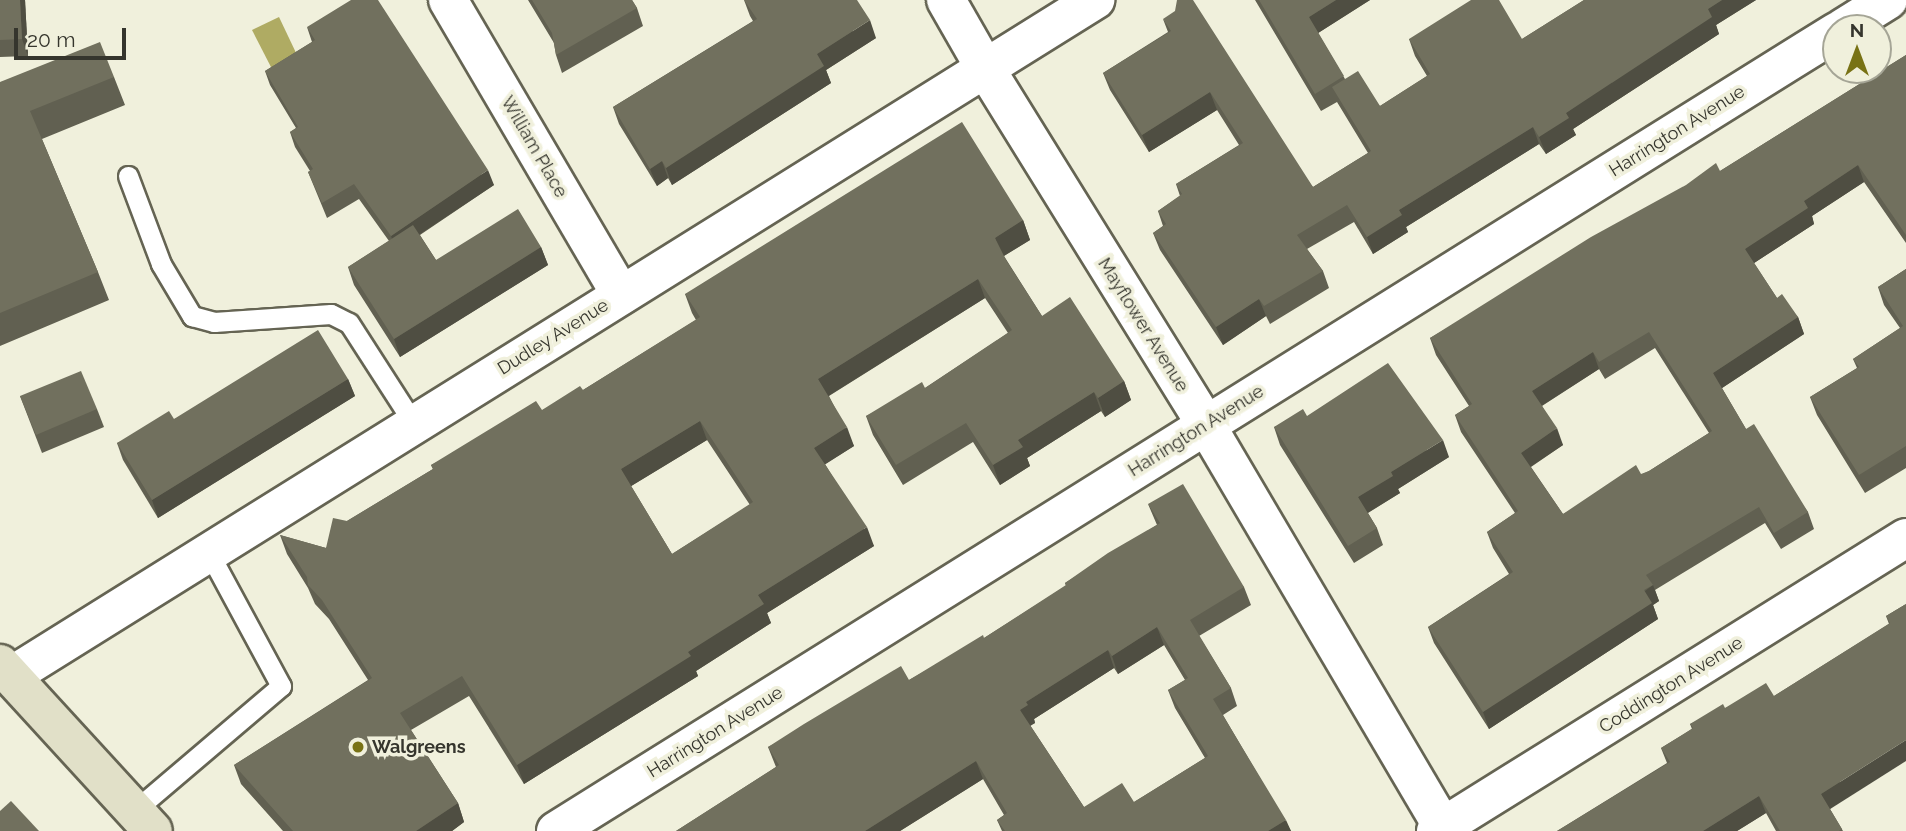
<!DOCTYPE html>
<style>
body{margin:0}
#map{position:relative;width:1906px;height:831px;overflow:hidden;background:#f0f0dc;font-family:Raleway,sans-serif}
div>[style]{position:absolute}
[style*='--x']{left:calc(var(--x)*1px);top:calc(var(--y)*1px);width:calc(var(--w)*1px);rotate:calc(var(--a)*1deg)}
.water>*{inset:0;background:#afab63}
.roads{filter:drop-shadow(2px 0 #656453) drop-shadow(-2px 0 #656453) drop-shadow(0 2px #656453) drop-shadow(0 -2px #656453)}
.lane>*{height:19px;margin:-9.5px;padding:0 9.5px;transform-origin:9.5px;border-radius:9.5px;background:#fff}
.street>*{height:38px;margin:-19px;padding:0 19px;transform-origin:19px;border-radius:19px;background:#fff}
.secondary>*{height:38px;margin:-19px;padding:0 19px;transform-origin:19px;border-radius:19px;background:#e1e0c8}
.wall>*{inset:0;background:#616051}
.shaded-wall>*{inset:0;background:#4f4e42}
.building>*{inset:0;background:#71705e}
.dots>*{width:19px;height:19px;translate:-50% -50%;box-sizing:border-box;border:4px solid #f0f0dc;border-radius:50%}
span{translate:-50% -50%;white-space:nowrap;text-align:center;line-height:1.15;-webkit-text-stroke:7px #f0f0dc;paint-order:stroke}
.street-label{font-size:18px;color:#35352d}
.poi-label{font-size:18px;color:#35352d;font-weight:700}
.left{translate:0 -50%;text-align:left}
.north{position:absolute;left:1822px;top:14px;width:70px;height:70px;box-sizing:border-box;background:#f0f0dc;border:2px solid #a5a596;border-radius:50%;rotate:0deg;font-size:19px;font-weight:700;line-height:28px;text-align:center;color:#35352d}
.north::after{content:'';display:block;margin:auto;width:24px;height:32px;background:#787215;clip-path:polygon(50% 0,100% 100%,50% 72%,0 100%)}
.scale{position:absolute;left:14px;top:28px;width:112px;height:32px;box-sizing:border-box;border:4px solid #35352d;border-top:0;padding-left:9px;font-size:21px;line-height:24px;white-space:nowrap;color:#35352d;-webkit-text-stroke:5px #f0f0dc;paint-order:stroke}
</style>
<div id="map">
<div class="water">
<div style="clip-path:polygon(279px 17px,298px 57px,272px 69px,252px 30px)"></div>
</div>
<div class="roads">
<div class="lane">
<div style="--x:128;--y:176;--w:94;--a:69.4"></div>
<div style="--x:161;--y:264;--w:61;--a:59.2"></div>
<div style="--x:192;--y:316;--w:23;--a:15"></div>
<div style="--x:214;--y:322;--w:117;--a:-3.9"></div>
<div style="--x:331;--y:314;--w:20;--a:27"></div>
<div style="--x:349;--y:323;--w:120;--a:57.2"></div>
<div style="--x:134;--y:811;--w:193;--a:-40.4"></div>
<div style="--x:281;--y:686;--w:151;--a:-118.4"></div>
</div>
<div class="street">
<div style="--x:448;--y:0;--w:342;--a:59.6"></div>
<div style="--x:946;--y:0;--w:78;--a:60.2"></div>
<div style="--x:985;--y:68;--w:420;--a:58.2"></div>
<div style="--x:1206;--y:425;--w:471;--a:59.5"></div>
<div style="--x:1843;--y:28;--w:53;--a:-31.9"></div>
<div style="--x:11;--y:676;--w:1278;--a:-31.95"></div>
<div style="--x:556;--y:831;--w:1509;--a:-31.97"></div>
<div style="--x:1436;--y:831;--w:554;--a:-31.94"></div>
</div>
<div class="secondary">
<div style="--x:0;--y:664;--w:226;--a:47.5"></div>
</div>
</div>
<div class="wall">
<div style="clip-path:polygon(0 0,25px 0,28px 56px,0 57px)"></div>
<div style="clip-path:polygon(528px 0,632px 0,637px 8px,643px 26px,562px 73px,556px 55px,554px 43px)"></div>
<div style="clip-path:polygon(744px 0,876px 38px,826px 70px,831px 83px,672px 185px,668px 178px,657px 186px,619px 124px,613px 107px,753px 21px,750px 16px)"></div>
<div style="clip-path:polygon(1255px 0,1370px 0,1318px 33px,1345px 79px,1380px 106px,1427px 76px,1415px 56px,1409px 39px,1522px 39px,1584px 0,1756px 0,1716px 25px,1719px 34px,1573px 129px,1576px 135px,1546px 154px,1539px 144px,1406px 227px,1408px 232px,1373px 254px,1354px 222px,1307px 249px,1323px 271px,1329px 288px,1270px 324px,1266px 316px,1223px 345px,1160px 250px,1153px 233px,1163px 226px,1158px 211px,1180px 196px,1176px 184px,1239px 145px,1217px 110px,1149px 152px,1110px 90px,1103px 73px,1168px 32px,1163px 19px,1313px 187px,1368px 153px,1337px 102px,1321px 111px)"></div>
<div style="clip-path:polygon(307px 27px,494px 185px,420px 235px,436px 260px,541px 247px,548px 265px,400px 357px,354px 285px,348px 267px,389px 241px,359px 199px,327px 218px,308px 172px,310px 171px,295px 147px,290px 132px,296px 128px,270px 85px,265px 71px,312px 42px)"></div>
<div style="clip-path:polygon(evenodd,1906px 55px,1906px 243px,1864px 182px,1812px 216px,1814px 224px,1754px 263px,1777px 298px,1798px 317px,1804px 334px,1722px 388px,1746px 429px,1808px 512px,1814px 529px,1781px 549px,1765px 523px,1655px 590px,1659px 601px,1653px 605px,1658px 619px,1489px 729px,1434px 643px,1428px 627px,1509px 574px,1493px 548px,1487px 532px,1515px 513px,1461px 432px,1455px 415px,1469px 406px,1436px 355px,1430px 338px,1720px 171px,1906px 55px,1655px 348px,1709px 433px,1649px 471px,1563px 514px,1531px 467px,1563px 445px,1542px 406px,1599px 369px,1605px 379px,1655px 348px)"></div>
<div style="clip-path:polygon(114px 77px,125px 105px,42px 139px,98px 272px,109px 300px,0 346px,0 82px)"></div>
<div style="clip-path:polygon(evenodd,1023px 220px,1030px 240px,1004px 256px,1042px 316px,1124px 381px,1131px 400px,1105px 417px,1101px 411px,1027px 458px,1030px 466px,1000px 485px,973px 442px,903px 485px,873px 435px,866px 416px,925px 388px,1008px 333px,985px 298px,829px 396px,854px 446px,825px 464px,874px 546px,767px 613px,771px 623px,696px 671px,698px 676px,524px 784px,469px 696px,411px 730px,458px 803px,464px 822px,452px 831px,283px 831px,241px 784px,234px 765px,368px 680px,329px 619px,315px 604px,308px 588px,287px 554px,280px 535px,326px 548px,347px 521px,433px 469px,431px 465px,583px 390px,696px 320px,692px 313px,685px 294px,1023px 220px,707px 440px,750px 505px,672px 554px,631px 486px,707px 440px)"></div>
<div style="clip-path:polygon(1906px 269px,1906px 468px,1865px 493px,1817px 415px,1810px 397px,1857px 368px,1853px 359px,1900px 328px,1884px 305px,1878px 287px)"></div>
<div style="clip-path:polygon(348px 379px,355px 396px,158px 518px,123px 460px,117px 443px,174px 419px)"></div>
<div style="clip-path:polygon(20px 396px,97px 409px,104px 427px,42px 453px)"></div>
<div style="clip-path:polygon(1307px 416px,1449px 457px,1398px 489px,1400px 493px,1368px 513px,1377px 528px,1383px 545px,1354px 563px,1280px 445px,1274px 427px)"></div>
<div style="clip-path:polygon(evenodd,1148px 504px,1244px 587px,1251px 605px,1199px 636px,1231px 688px,1237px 706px,1223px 715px,1291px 831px,1002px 831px,997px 820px,1004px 815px,983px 779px,900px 831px,676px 831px,776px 767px,768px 747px,909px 680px,984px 638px,1066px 586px,1065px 583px,1157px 525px,1148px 504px,1164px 645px,1185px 680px,1168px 690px,1175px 708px,1205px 758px,1134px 802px,1084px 807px,1030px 725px,1035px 723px,1034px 719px,1114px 668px,1118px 674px,1164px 645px)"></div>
<div style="clip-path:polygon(1906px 604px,1830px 809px,1843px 831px,1776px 831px,1766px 813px,1737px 831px,1557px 831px,1667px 763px,1661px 748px,1692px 729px,1690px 724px,1725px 708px,1774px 696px,1889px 624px,1886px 616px)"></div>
</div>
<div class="shaded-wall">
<div style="clip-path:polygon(20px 0,25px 0,28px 56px,22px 39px)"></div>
<div style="clip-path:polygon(1336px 0,1370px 0,1315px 35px,1309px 17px)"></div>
<div style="clip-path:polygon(1722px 0,1756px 0,1716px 25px,1719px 34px,1573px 129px,1576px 135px,1546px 154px,1539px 137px,1566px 113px,1708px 9px)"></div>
<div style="clip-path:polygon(870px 20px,876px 38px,826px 70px,831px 83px,672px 185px,666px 168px,817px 54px)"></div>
<div style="clip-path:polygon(1210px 92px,1217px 110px,1149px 152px,1142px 135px)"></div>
<div style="clip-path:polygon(1533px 127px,1539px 144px,1406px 227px,1408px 232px,1373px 254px,1367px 237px,1399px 210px)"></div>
<div style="clip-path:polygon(662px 161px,668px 178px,657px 186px,650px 169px)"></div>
<div style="clip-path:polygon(1858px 165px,1864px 182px,1812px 216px,1814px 224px,1751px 265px,1745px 249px,1804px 201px)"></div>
<div style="clip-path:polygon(488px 170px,494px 185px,396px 250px,391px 236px)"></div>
<div style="clip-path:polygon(1023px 220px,1030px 240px,1002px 257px,995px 238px)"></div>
<div style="clip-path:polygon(541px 247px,548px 265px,400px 357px,394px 339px)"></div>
<div style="clip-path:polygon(978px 279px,985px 298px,825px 398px,818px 379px)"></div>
<div style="clip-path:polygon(1259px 299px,1266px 316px,1223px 345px,1216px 327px)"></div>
<div style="clip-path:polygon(1798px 317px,1804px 334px,1719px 390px,1713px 373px)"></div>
<div style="clip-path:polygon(1593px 352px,1599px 369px,1538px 408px,1532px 391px)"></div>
<div style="clip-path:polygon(348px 379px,355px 396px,158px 518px,152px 500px)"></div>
<div style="clip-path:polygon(1124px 381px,1131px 400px,1105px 417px,1098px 398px)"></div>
<div style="clip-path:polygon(1094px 392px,1101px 411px,1027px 458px,1030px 466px,1000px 485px,993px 465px,1018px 440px)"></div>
<div style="clip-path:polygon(700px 421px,707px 440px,628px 488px,621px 469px)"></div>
<div style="clip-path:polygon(847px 427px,854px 446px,821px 467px,814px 448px)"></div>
<div style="clip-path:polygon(1557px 428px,1563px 445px,1527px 469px,1521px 453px)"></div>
<div style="clip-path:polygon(1443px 440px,1449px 457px,1398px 489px,1400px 493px,1364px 515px,1358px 497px,1391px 472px)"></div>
<div style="clip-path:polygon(867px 527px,874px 546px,767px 613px,771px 623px,696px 671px,698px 676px,524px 784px,517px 765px,688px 652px,758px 595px)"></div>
<div style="clip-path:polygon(1653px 585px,1659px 601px,1653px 605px,1658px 619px,1489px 729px,1483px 712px)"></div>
<div style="clip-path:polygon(1157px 627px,1164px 645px,1118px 674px,1112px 656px)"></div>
<div style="clip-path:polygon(1108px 650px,1114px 668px,1034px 719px,1035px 723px,1027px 728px,1020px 710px,1026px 702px)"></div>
<div style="clip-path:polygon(1906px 740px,1906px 761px,1827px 811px,1821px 794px)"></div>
<div style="clip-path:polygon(976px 761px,983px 779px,900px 831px,865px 831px)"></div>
<div style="clip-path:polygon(1759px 796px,1766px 813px,1737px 831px,1703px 831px)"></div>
<div style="clip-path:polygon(458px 803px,464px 822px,452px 831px,416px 831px)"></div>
<div style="clip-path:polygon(1286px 820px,1291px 831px,1268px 831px)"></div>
</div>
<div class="building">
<div style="clip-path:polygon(0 0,20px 0,22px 39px,0 40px)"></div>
<div style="clip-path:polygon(351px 0,378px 0,488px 170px,391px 236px,354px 184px,322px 203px,308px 172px,313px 169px,290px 132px,298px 127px,265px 71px,315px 40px,307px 27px)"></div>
<div style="clip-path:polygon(532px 0,632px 0,637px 8px,556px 55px,552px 33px)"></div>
<div style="clip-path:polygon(744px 0,857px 0,870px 20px,817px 54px,824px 66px,666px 168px,662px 161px,650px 169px,613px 107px,757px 19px)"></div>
<div style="clip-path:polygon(1177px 0,1193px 0,1313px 187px,1371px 151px,1332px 87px,1358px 71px,1380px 106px,1430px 74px,1409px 39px,1471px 0,1499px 0,1522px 39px,1584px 0,1722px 0,1708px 9px,1712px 17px,1566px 113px,1569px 118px,1539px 137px,1533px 127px,1399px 210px,1402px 215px,1367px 237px,1347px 205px,1297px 235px,1323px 271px,1264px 306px,1259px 299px,1216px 327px,1153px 233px,1166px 224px,1158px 211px,1182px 194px,1176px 184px,1243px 143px,1210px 92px,1142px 135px,1103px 73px,1171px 31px,1163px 19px,1175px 11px)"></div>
<div style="clip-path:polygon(1259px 0,1336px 0,1309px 17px,1344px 76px,1315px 94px)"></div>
<div style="clip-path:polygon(100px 42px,114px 77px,30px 111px,98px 272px,0 313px,0 82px)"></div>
<div style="clip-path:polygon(evenodd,1906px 55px,1906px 235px,1858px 165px,1804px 201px,1808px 208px,1745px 249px,1777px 298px,1782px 294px,1798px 317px,1713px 373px,1746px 429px,1754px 424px,1808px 512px,1774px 533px,1759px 507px,1646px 575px,1653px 585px,1644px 590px,1652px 603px,1483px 712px,1428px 627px,1513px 572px,1487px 532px,1518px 511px,1455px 415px,1472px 404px,1430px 338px,1591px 237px,1686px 185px,1716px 163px,1720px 171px,1906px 55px,1649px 332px,1712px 431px,1649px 471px,1641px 474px,1636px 465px,1563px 514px,1521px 453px,1557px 428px,1532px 391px,1593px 352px,1599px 362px,1649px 332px)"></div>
<div style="clip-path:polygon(evenodd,962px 122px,1023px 220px,995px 238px,1006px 260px,1042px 316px,1070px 297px,1124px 381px,1098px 398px,1094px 392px,1018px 440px,1023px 447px,993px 465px,966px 423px,896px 465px,866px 416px,922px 382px,925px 388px,1012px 330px,978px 279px,818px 379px,847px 427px,814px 448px,867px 527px,758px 595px,764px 604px,688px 652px,691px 656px,517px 765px,462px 676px,400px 713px,458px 803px,416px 831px,293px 831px,234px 765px,372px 678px,322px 600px,308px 585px,307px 577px,280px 535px,326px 548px,333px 518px,347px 521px,433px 469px,431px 465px,536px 401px,542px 410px,580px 386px,583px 390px,700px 317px,685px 294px,962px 122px,700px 421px,753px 502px,672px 554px,621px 469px,700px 421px)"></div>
<div style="clip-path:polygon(518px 209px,541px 247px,394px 339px,348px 267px,413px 225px,436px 260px)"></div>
<div style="clip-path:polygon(1906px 269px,1906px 446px,1859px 475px,1810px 397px,1859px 367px,1853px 359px,1903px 326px,1878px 287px)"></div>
<div style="clip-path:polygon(318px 330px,348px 379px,152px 500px,117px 443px,169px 411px,174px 419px)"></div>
<div style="clip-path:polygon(1388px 363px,1443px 440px,1391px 472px,1393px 476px,1358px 497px,1377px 528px,1348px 546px,1274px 427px,1303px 409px,1307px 416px)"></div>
<div style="clip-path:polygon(81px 371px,97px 409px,36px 435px,20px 396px)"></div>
<div style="clip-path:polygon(evenodd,1183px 484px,1244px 587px,1190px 620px,1231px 688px,1213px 699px,1286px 820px,1268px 831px,1005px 831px,997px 820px,1007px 813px,976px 761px,865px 831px,676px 831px,779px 765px,768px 747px,804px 724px,901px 666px,909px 680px,983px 635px,984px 638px,1066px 585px,1065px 583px,1108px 553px,1160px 523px,1148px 504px,1183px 484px,1157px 627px,1188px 678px,1168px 690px,1208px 756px,1134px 802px,1122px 783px,1084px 807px,1020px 710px,1028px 705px,1026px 702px,1108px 650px,1112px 656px,1157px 627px)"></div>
<div style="clip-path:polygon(1906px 604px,1906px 740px,1821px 794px,1842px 829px,1839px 831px,1780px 831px,1759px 796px,1703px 831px,1557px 831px,1670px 762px,1661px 748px,1693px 728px,1690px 724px,1723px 704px,1725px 708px,1766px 683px,1774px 696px,1890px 623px,1886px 616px)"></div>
<div style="clip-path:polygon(11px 801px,39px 831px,0 831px,0 811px)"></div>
</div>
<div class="dots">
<div style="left:358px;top:747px;background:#787215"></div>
</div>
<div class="street-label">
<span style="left:1677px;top:131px;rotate:-32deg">Harrington Avenue</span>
<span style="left:534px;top:147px;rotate:60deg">William Place</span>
<span style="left:1143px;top:325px;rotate:58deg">Mayflower Avenue</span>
<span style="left:553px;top:337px;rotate:-32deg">Dudley Avenue</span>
<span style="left:1196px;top:431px;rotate:-32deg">Harrington Avenue</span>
<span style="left:1671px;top:685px;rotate:-32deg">Coddington Avenue</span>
<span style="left:715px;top:732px;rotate:-32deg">Harrington Avenue</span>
</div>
<div class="poi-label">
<span class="left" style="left:372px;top:747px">Walgreens</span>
</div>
<div class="north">N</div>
<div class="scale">20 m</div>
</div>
